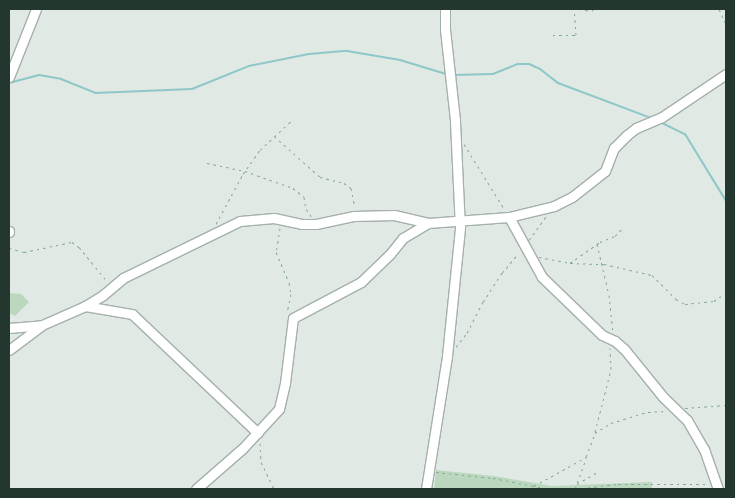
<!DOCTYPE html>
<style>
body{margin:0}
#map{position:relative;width:735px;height:498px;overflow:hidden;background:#e0e9e4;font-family:"Golos Text",sans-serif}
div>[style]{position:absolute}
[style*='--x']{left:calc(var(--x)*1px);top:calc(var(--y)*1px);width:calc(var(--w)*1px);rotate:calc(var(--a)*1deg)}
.green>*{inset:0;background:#bbd8bf}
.stream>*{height:2px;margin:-1px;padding:0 1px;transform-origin:1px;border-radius:1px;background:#8ec7c8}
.path>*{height:1px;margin-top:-0.5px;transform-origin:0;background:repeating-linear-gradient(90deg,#84a998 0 2.5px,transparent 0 6.5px)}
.roads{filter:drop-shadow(1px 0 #a4b0aa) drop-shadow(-1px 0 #a4b0aa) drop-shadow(0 1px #a4b0aa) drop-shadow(0 -1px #a4b0aa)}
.minor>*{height:9px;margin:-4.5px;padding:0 4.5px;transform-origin:4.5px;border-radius:4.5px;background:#fff}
span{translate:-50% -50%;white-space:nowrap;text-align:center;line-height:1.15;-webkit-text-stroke:4px #f0f6f2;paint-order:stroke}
.frame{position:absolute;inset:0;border:10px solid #23372f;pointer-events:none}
</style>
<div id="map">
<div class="green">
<div style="clip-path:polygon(9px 293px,21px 294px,29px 302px,15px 316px,9px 313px)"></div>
<div style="clip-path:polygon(436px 470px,494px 476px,552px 486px,652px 482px,652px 489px,434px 489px)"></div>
</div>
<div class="stream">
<div style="--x:453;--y:75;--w:40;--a:-1.4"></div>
<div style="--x:493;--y:74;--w:27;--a:-22"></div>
<div style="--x:518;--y:64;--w:11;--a:0"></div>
<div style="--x:529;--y:64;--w:12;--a:24"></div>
<div style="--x:540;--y:69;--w:23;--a:38"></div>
<div style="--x:558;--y:83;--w:99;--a:20.6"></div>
<div style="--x:9;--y:83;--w:31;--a:-15"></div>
<div style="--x:39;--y:75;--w:22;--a:10"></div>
<div style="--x:61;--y:79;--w:37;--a:22"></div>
<div style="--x:95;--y:93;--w:97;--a:-2.4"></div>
<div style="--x:192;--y:89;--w:61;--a:-22"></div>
<div style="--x:249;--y:66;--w:61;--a:-11.3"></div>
<div style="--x:309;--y:54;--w:38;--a:-5"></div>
<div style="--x:347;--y:51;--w:54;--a:9.6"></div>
<div style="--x:400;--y:60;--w:48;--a:16.9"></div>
<div style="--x:660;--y:122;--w:28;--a:26"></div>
<div style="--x:685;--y:134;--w:79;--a:58.5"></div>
</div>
<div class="path">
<div style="--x:579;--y:9;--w:13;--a:9"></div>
<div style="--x:592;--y:11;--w:2;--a:-63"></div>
<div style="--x:719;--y:9;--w:17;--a:65"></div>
<div style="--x:553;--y:35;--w:23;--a:0"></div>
<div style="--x:576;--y:35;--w:26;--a:-94"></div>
<div style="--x:274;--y:136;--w:62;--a:41.7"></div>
<div style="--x:320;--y:177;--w:25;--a:14"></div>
<div style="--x:344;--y:183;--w:9;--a:36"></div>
<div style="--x:351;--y:188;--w:20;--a:79"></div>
<div style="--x:464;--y:144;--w:78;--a:58.2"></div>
<div style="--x:207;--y:163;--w:39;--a:12"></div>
<div style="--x:245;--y:171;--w:51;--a:19.5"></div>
<div style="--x:293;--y:188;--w:14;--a:39"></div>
<div style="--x:304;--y:197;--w:12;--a:81"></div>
<div style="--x:306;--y:209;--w:9;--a:54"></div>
<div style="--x:216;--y:224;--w:57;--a:-61.6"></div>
<div style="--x:243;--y:174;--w:29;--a:-55"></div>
<div style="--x:260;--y:150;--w:42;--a:-43.1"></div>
<div style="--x:280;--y:228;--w:24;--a:99"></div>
<div style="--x:276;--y:252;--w:34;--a:67"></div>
<div style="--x:289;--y:283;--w:11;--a:80"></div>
<div style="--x:291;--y:294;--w:19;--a:102"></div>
<div style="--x:529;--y:240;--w:29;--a:-54"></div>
<div style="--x:597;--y:244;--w:52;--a:76.8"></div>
<div style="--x:609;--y:295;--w:38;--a:84"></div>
<div style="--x:9;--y:248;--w:16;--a:15"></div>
<div style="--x:24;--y:252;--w:49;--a:-11.8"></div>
<div style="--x:72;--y:242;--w:9;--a:36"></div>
<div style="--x:79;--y:247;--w:43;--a:50.7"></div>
<div style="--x:539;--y:257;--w:32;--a:11"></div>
<div style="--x:570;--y:263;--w:37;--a:-35"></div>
<div style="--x:600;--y:242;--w:16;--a:-22"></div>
<div style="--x:615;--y:236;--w:11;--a:-45"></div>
<div style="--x:570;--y:263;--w:34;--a:2"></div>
<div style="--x:604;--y:264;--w:49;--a:12.9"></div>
<div style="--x:652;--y:275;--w:34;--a:45"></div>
<div style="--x:676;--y:299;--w:10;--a:29"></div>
<div style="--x:685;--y:304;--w:29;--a:-6"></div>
<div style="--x:714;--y:301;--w:14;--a:-34"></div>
<div style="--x:456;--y:347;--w:18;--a:-52"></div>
<div style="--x:467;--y:333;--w:35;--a:-63"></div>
<div style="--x:483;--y:302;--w:35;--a:-57"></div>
<div style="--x:502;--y:273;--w:26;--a:-50"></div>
<div style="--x:685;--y:408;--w:41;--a:-4.2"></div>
<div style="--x:595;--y:432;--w:65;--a:-75.7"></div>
<div style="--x:611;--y:369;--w:21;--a:-93"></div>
<div style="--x:260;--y:443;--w:19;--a:87"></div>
<div style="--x:261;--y:462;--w:30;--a:64"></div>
<div style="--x:436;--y:472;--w:57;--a:6"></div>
<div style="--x:493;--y:478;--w:57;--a:11.1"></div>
<div style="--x:577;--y:484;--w:24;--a:-30"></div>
<div style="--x:534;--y:486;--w:60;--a:-29.1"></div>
<div style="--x:586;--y:457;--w:26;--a:-69"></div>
<div style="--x:595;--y:433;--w:19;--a:-32"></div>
<div style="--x:611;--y:423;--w:39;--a:-17"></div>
<div style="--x:648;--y:412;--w:18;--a:-3"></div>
<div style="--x:575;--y:489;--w:43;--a:-6.6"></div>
<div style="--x:618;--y:484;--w:90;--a:0"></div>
<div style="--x:575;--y:489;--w:33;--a:-70"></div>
</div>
<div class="roads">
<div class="minor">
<div style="--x:9;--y:77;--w:73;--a:-68.3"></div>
<div style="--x:509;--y:217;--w:68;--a:61.2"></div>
<div style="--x:542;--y:277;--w:83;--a:44"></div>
<div style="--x:602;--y:335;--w:14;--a:25"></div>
<div style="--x:615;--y:341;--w:13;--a:42"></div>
<div style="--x:625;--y:350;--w:60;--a:51"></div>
<div style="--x:663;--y:397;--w:33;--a:44"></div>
<div style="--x:687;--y:420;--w:34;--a:60"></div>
<div style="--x:704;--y:449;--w:42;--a:70.7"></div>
<div style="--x:9;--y:232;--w:1;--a:-90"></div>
<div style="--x:85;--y:306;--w:48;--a:9.7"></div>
<div style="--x:132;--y:314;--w:173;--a:43.4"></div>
<div style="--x:9;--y:328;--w:33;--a:-5"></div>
<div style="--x:42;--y:325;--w:47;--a:-23.8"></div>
<div style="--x:85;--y:306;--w:21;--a:-31"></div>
<div style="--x:103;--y:295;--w:26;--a:-40"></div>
<div style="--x:123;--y:278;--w:130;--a:-26"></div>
<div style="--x:240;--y:221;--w:34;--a:-5"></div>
<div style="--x:274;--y:218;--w:29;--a:12"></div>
<div style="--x:302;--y:224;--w:14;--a:0"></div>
<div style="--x:316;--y:224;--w:39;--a:-12"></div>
<div style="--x:354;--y:216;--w:40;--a:-1.4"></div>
<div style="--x:394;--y:215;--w:35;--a:13"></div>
<div style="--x:428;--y:223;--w:81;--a:-4.2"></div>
<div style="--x:509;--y:217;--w:46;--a:-13.7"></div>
<div style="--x:554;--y:206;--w:20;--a:-27"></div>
<div style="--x:572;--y:197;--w:42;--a:-38.2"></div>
<div style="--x:605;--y:171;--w:25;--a:-69"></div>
<div style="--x:614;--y:148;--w:18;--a:-45"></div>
<div style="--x:627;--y:135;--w:11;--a:-38"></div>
<div style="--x:636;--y:128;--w:28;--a:-23"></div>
<div style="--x:662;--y:117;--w:77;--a:-33.9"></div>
<div style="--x:9;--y:350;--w:40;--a:-37"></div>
<div style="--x:196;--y:489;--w:62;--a:-41.1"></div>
<div style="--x:243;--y:448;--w:53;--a:-47.3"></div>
<div style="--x:279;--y:409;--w:27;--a:-77"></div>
<div style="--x:285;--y:383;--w:65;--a:-83"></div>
<div style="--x:293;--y:318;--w:77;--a:-27.9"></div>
<div style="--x:361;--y:282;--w:40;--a:-44"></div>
<div style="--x:390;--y:254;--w:21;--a:-51"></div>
<div style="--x:403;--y:238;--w:29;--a:-31"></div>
<div style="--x:426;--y:489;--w:135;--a:-81"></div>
<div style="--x:447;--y:356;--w:129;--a:-84.2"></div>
<div style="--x:460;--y:228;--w:108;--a:-92.7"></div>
<div style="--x:455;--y:120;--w:91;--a:-96.3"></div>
<div style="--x:445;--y:30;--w:21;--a:-90"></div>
</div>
</div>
<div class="frame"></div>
</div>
